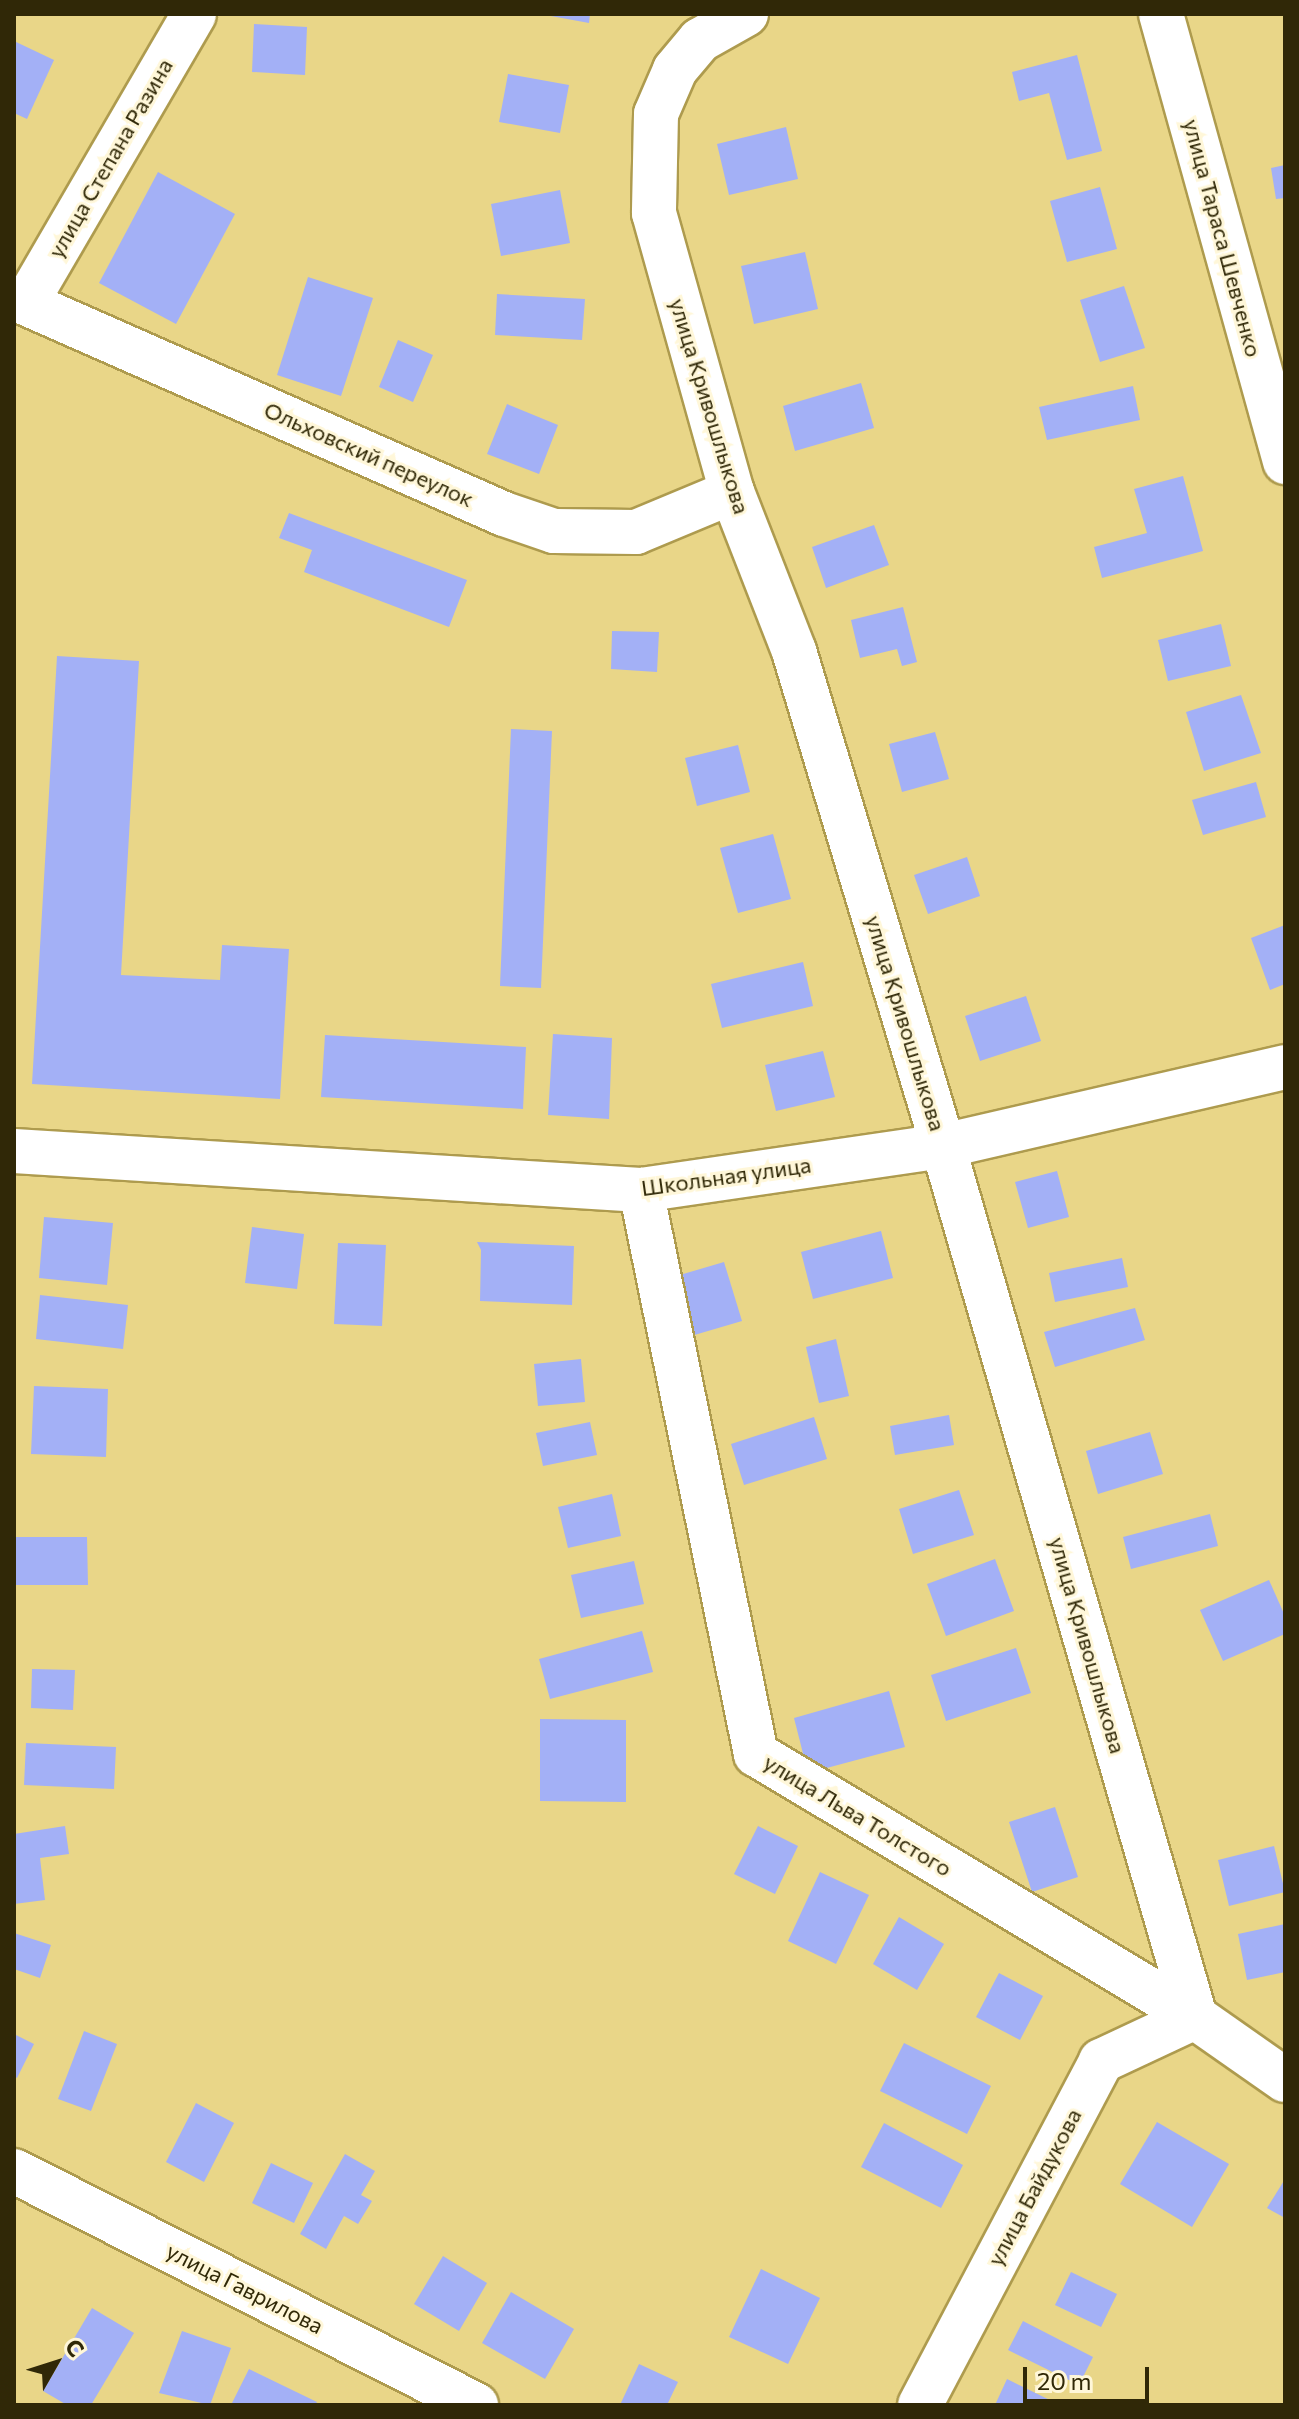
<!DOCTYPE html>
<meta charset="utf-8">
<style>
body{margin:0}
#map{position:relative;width:1299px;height:2419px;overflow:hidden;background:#e9d688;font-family:Commissioner,sans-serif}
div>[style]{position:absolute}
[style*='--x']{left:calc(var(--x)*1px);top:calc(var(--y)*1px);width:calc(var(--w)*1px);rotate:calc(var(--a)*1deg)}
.building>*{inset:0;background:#a3b0f6}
.roads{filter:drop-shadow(2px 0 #ae9b4e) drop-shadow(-2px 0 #ae9b4e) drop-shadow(0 2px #ae9b4e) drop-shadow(0 -2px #ae9b4e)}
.minor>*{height:44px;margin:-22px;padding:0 22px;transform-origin:22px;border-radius:22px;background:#fff}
span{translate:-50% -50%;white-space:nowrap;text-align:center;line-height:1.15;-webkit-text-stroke:6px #fff7d9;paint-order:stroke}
.street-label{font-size:22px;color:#302807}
.frame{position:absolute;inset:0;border:16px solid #302807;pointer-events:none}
.north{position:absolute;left:16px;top:2323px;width:80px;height:80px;-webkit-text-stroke:6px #fff7d9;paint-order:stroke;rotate:51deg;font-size:22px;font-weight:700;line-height:32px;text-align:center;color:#302807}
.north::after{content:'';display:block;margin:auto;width:28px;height:36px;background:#302807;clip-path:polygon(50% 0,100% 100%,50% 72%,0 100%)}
.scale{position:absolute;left:1023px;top:2367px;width:126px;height:36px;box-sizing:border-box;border:4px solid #302807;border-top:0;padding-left:10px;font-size:24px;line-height:28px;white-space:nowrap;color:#302807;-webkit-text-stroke:6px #fff7d9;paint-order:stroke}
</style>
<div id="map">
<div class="building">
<div style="clip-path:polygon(540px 14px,590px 14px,589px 23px)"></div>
<div style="clip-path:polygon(254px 24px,307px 27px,305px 75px,252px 72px)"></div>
<div style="clip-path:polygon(14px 41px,54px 60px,27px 119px,14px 113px)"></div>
<div style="clip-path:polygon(1077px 55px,1102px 151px,1067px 160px,1049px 93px,1019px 101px,1012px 72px)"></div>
<div style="clip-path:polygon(508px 74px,569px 85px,560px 133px,499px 122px)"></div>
<div style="clip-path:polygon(786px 127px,798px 179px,729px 195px,717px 144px)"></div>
<div style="clip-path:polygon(1285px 165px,1285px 198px,1276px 199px,1271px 168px)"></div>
<div style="clip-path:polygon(158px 172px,235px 214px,176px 324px,99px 283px)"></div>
<div style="clip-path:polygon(1100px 187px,1117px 249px,1067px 262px,1050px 201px)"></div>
<div style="clip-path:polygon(560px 190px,570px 243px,501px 256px,491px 204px)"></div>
<div style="clip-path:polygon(805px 252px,818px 309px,754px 324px,741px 266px)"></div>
<div style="clip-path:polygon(308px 277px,373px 298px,341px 396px,277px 375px)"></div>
<div style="clip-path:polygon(1124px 286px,1145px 348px,1100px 362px,1080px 300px)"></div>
<div style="clip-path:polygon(497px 294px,585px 299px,582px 340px,495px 335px)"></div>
<div style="clip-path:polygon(398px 340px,433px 355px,413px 402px,379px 387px)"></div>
<div style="clip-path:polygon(861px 383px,874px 428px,795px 451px,783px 406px)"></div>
<div style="clip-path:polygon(1133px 386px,1140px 420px,1047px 440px,1039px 407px)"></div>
<div style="clip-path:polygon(507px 404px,558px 425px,539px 474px,487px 454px)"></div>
<div style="clip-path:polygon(1183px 476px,1203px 551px,1102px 578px,1094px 547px,1147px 533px,1134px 489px)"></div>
<div style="clip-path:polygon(289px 513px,467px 580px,449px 627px,304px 572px,312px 550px,279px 538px)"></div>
<div style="clip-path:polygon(874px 525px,889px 565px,826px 588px,812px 547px)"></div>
<div style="clip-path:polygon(903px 607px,917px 662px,902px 666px,897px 649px,860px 658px,851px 620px)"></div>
<div style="clip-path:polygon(1221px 624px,1231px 666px,1168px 681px,1158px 640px)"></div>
<div style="clip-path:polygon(612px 631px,659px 632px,657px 672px,611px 669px)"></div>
<div style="clip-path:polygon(57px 656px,139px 661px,121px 975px,220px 980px,222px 945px,289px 949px,280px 1099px,32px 1084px)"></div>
<div style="clip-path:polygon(1241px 695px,1261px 753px,1204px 771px,1186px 712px)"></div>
<div style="clip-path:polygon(511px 729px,552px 731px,541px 988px,500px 986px)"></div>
<div style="clip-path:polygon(935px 732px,949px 779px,902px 792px,889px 744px)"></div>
<div style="clip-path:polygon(738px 745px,750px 792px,697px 806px,685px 758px)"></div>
<div style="clip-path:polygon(1256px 782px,1266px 817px,1203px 835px,1192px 800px)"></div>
<div style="clip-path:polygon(773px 834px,791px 899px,738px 913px,720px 848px)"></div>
<div style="clip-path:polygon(967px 857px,980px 896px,928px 914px,914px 875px)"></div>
<div style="clip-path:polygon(1285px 925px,1285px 984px,1270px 990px,1251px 938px)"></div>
<div style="clip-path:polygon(803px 962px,813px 1006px,722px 1028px,711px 984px)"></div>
<div style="clip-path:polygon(1026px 996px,1041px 1041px,980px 1061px,965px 1016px)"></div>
<div style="clip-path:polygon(553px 1034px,612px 1038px,609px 1119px,548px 1115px)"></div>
<div style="clip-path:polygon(325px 1035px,526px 1047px,523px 1109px,321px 1097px)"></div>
<div style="clip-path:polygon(823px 1051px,835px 1097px,776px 1111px,765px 1065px)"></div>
<div style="clip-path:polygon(1057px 1171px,1069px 1217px,1028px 1228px,1015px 1182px)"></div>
<div style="clip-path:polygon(44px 1217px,113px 1223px,107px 1285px,39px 1278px)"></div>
<div style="clip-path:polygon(252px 1227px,304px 1234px,297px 1289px,245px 1283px)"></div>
<div style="clip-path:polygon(881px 1231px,893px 1278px,813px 1299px,801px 1252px)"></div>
<div style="clip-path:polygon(477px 1242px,574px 1246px,572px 1305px,480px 1301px,481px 1250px)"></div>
<div style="clip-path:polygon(338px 1243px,386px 1245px,382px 1326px,334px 1324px)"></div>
<div style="clip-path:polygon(1122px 1258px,1128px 1287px,1055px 1302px,1049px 1273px)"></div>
<div style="clip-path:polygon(724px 1262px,742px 1321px,691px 1336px,673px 1277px)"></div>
<div style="clip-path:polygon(40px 1295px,128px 1305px,123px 1349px,36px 1339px)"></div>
<div style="clip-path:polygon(1135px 1308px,1145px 1340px,1055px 1367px,1044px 1332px)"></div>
<div style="clip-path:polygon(836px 1339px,849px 1396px,819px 1403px,806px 1347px)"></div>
<div style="clip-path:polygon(581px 1359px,585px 1402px,538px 1406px,534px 1364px)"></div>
<div style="clip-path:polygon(34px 1386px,108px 1389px,106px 1457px,31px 1454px)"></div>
<div style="clip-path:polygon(949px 1415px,954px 1445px,895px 1455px,890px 1426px)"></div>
<div style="clip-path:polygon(814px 1417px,827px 1459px,744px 1485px,731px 1444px)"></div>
<div style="clip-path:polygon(590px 1422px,597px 1455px,543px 1466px,536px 1433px)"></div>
<div style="clip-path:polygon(1150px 1432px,1163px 1474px,1098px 1494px,1086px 1451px)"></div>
<div style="clip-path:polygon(959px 1490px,974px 1535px,913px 1554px,899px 1509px)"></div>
<div style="clip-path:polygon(612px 1494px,621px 1536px,568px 1548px,558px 1507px)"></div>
<div style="clip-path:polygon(1210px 1514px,1218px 1546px,1131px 1569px,1123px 1537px)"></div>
<div style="clip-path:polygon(16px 1537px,87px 1537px,88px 1585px,16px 1585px)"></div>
<div style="clip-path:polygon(995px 1559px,1014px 1611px,946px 1636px,927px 1584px)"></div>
<div style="clip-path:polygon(634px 1561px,644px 1604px,581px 1618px,571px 1575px)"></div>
<div style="clip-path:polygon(1269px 1580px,1285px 1616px,1285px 1634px,1223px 1661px,1200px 1610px)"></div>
<div style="clip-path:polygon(642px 1631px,653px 1672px,550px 1699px,539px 1659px)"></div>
<div style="clip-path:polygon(1016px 1648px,1031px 1693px,946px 1721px,931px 1675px)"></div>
<div style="clip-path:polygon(32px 1669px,75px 1670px,73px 1710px,31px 1708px)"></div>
<div style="clip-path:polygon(889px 1691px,905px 1747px,808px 1773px,794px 1718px)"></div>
<div style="clip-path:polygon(540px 1719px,626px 1720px,626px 1802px,540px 1801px)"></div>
<div style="clip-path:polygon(26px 1743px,116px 1747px,114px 1789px,24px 1785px)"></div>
<div style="clip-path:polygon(1055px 1807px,1078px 1877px,1032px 1892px,1009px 1822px)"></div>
<div style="clip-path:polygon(65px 1826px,69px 1854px,40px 1858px,45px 1900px,14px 1904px,14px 1834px)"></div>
<div style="clip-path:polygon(758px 1826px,798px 1846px,775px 1894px,734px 1874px)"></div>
<div style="clip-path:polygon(1274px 1846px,1285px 1892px,1229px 1906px,1218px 1860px)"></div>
<div style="clip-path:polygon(820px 1872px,869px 1895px,836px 1964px,788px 1941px)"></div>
<div style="clip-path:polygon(899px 1917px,944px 1944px,917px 1990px,873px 1964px)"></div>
<div style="clip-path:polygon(1285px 1924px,1285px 1972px,1247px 1980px,1238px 1934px)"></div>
<div style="clip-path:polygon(14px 1933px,51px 1945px,40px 1978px,14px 1969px)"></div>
<div style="clip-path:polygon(999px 1973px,1043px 1996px,1020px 2040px,976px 2017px)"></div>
<div style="clip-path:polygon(84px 2031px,117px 2044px,91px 2111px,58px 2099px)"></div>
<div style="clip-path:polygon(14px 2034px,34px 2044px,17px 2078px,14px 2076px)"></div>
<div style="clip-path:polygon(904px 2043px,991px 2086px,967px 2134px,880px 2091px)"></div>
<div style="clip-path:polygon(196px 2103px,234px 2123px,204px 2182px,166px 2162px)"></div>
<div style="clip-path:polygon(1157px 2122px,1229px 2164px,1192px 2227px,1120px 2184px)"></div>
<div style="clip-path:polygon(884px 2123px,963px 2165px,941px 2208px,861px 2167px)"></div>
<div style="clip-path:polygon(345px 2154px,375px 2171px,361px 2195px,372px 2201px,358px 2224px,344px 2216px,326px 2249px,300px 2234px)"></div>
<div style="clip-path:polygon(271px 2163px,313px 2183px,294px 2223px,252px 2203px)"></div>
<div style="clip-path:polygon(1285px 2179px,1285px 2218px,1267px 2208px)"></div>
<div style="clip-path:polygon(443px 2256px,487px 2283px,459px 2331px,414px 2304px)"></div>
<div style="clip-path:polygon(761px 2269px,820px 2298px,788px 2364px,729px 2337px)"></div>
<div style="clip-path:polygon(1071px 2272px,1117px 2294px,1101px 2327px,1055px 2305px)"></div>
<div style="clip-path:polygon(511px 2292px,574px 2329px,545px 2379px,482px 2343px)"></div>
<div style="clip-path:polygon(92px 2308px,134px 2333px,91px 2405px,67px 2405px,43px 2391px)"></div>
<div style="clip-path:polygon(1023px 2321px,1093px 2357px,1079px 2385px,1008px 2350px)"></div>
<div style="clip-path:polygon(182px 2331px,231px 2348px,210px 2405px,159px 2393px)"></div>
<div style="clip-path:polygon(639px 2364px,678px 2382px,667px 2405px,620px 2405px)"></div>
<div style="clip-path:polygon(249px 2369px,317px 2402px,315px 2405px,231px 2405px)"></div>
<div style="clip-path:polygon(1007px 2379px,1060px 2405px,995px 2405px)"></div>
</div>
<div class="roads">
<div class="minor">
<div style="--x:746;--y:14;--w:53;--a:150.5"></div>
<div style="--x:700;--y:40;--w:39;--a:130"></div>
<div style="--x:675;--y:70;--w:48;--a:113.4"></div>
<div style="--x:656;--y:114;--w:99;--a:91.2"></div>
<div style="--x:654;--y:213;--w:290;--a:74.4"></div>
<div style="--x:732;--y:492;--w:171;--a:68.7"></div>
<div style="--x:794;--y:651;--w:517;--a:73.25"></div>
<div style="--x:943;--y:1146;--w:907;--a:73.86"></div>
<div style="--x:1161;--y:14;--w:465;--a:74.5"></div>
<div style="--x:14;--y:298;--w:535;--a:23.79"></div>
<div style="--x:504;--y:514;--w:53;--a:18.8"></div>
<div style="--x:554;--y:531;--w:82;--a:0.7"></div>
<div style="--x:636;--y:532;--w:104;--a:-22.6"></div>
<div style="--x:26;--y:303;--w:334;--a:-59.8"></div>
<div style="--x:14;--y:1151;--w:628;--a:3.56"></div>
<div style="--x:641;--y:1190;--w:305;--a:-8.3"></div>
<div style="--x:943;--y:1146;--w:351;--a:-13"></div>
<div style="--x:641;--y:1190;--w:576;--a:78.48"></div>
<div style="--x:756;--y:1754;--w:512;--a:30.93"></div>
<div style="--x:1195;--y:2017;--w:110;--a:35"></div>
<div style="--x:14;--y:2171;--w:518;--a:26.86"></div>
<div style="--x:920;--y:2405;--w:389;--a:-62.2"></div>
<div style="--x:1101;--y:2061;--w:104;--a:-25.1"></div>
</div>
</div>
<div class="street-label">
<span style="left:110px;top:158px;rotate:-60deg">улица Степана Разина</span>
<span style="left:1223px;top:238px;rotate:75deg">улица Тараса Шевченко</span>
<span style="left:710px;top:406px;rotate:73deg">улица Кривошлыкова</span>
<span style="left:369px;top:454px;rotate:24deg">Ольховский переулок</span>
<span style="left:906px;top:1023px;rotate:73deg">улица Кривошлыкова</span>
<span style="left:726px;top:1176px;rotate:-8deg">Школьная улица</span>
<span style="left:1088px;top:1645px;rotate:74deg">улица Кривошлыкова</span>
<span style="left:858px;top:1815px;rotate:31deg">улица Льва Толстого</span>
<span style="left:1034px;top:2187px;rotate:-62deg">улица Байдукова</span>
<span style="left:245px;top:2288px;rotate:27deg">улица Гаврилова</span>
</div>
<div class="frame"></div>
<div class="north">С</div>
<div class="scale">20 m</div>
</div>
